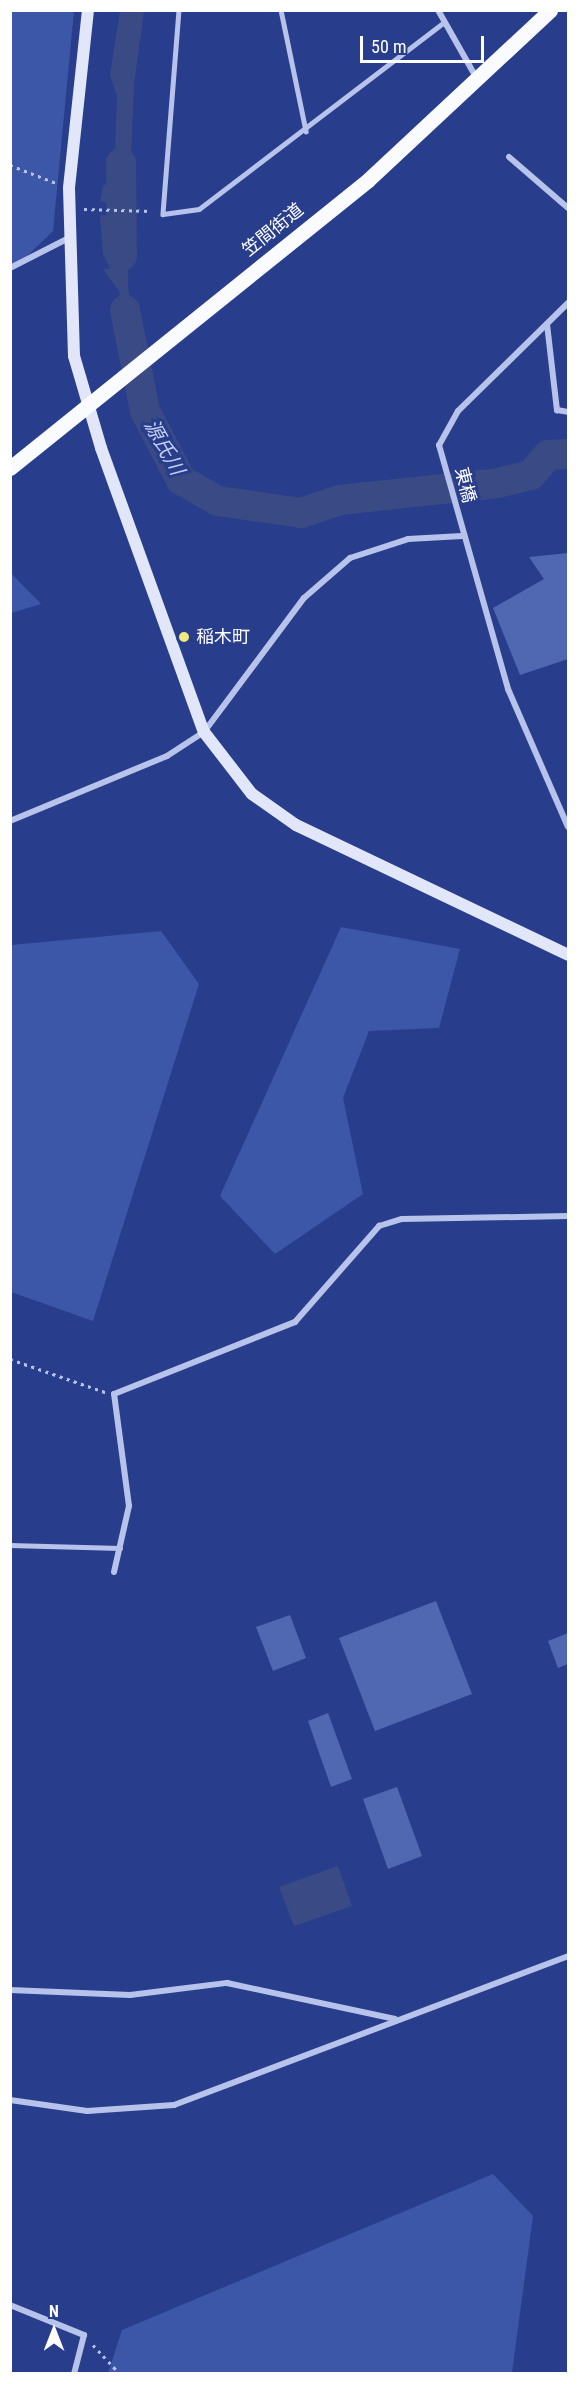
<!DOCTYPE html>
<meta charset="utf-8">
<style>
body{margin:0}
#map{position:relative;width:579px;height:2384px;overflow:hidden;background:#283e8c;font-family:"Roboto Condensed","Noto Sans JP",sans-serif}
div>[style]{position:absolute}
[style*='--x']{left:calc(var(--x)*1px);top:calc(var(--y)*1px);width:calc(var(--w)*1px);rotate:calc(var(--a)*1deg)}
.green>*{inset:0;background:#3c56a8}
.water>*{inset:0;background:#3a4a84}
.river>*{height:30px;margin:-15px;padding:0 15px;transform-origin:15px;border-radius:15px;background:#3a4a84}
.building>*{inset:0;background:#5067b2}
.path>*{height:3px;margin-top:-1.5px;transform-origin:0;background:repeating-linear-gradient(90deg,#b7c3ea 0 3px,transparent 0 7.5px)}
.lane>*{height:4.5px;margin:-2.25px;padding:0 2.25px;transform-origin:2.25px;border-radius:2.25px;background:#b7c3ea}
.street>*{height:6px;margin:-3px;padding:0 3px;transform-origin:3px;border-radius:3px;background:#b7c3ea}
.secondary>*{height:12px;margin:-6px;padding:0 6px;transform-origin:6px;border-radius:6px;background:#e1e6f8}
.primary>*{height:15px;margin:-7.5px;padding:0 7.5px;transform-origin:7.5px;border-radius:7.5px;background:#fafbff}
.dots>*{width:16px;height:16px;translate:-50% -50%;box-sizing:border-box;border:3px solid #283e8c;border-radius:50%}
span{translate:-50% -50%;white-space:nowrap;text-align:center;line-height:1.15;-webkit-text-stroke:6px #283e8c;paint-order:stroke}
.street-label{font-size:18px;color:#fff}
.poi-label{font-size:18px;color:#fff}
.left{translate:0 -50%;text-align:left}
.water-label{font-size:20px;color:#c3cef1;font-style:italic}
.frame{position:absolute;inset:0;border:12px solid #fff;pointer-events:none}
.north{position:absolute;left:24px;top:2300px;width:60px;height:60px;-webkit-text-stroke:4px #283e8c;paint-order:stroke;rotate:0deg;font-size:16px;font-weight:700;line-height:24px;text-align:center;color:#fff}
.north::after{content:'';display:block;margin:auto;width:21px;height:27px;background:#fff;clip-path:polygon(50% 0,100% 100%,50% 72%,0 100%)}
.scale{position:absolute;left:360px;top:36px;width:124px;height:27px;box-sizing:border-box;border:3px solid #fff;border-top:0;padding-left:8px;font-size:18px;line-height:21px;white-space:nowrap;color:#fff;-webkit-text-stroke:4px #283e8c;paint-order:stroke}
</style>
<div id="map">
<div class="green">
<div style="clip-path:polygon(10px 11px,74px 11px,53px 231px,19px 264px,10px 263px)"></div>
<div style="clip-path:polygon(11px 573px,41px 604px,11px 613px)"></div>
<div style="clip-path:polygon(341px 927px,460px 949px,439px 1028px,369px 1031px,343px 1098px,363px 1194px,275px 1254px,220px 1196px)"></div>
<div style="clip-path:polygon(161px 931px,199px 984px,93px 1321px,11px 1292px,11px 945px)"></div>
<div style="clip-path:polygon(493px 2174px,533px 2216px,512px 2373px,108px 2373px,122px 2330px)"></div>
</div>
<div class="water">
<div style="clip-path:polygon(120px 11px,144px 11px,134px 85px,129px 203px,100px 202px,103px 186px,114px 180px,117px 96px,110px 75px)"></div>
<div style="clip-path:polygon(100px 215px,129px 216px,128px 287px,136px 344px,121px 356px,124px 335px,115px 321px,122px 310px,119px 291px,103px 269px,110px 268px,103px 254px)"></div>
<div style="clip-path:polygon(338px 1866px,352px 1906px,294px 1926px,279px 1887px)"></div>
</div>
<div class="river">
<div style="--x:121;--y:163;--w:93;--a:89.4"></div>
<div style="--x:125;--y:310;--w:103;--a:78.8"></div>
<div style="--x:145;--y:411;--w:78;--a:62.4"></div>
<div style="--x:181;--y:480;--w:43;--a:29.6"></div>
<div style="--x:218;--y:501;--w:84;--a:8.2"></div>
<div style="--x:301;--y:513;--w:41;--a:-18.4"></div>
<div style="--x:340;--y:500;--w:159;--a:-6.1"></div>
<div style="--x:498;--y:483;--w:34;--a:-14"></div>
<div style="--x:531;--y:475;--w:26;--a:-50"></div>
<div style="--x:548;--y:455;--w:20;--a:-3"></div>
</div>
<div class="building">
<div style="clip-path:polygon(568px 553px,568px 659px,520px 675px,493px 608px,544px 579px,529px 557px)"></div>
<div style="clip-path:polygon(436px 1601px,472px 1694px,375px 1731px,339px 1638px)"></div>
<div style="clip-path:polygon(290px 1615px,306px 1658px,273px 1671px,256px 1627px)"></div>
<div style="clip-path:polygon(568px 1633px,568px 1664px,558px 1668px,548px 1641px)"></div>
<div style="clip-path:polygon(328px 1713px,352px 1779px,331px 1787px,308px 1721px)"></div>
<div style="clip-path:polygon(397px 1787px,422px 1856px,388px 1869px,363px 1799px)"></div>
</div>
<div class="path">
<div style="--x:10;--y:165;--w:49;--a:21.4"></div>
<div style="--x:84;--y:209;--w:67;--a:1.7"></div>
<div style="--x:10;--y:1359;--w:101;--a:19.2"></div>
<div style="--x:93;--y:2345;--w:40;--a:47"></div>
</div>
<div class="lane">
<div style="--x:179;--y:10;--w:205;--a:94.5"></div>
<div style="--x:163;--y:214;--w:36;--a:-8"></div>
<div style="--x:199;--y:209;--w:307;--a:-37.3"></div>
<div style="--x:281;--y:10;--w:124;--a:78.3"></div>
<div style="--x:10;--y:1545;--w:110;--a:1.6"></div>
</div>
<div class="street">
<div style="--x:438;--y:10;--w:79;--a:60.5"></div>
<div style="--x:509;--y:157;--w:78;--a:40.8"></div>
<div style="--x:10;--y:268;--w:66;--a:-27"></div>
<div style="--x:568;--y:303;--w:154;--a:135.5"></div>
<div style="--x:458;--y:411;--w:39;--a:119"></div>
<div style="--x:439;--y:445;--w:254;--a:74.2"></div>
<div style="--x:508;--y:689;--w:150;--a:66.5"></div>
<div style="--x:547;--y:324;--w:87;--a:83.4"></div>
<div style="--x:557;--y:410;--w:11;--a:10"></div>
<div style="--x:10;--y:821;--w:170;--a:-22.5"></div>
<div style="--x:167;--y:756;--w:44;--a:-33"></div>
<div style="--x:204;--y:732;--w:167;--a:-53.3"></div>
<div style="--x:304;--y:598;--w:61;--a:-41"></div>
<div style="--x:350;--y:558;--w:61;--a:-18.1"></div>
<div style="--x:408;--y:539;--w:54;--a:-3.2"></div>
<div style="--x:114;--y:1572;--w:68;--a:-77.2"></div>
<div style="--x:129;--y:1506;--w:113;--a:-97.6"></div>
<div style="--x:114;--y:1394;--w:195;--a:-21.7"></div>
<div style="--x:295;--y:1322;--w:128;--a:-48.8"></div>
<div style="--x:379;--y:1226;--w:24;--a:-17"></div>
<div style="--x:402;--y:1219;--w:166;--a:-1"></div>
<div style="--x:10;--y:1990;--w:120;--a:2.4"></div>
<div style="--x:130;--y:1995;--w:98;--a:-7.1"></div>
<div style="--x:227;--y:1983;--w:172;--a:12.1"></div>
<div style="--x:10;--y:2100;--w:78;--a:8.1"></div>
<div style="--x:87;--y:2111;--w:87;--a:-3.9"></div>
<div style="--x:174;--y:2105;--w:421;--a:-20.7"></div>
<div style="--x:10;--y:2305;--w:80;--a:22.1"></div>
<div style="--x:84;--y:2335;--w:40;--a:104.4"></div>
</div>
<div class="secondary">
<div style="--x:88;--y:10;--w:179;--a:96.1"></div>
<div style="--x:69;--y:188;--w:168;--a:88.3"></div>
<div style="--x:74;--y:356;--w:96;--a:73.6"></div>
<div style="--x:101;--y:448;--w:302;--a:70.1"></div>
<div style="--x:204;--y:732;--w:78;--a:52.3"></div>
<div style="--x:252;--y:794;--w:54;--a:35.2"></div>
<div style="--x:296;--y:825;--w:301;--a:25.5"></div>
</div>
<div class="primary">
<div style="--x:10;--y:468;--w:459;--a:-38.8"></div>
<div style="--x:368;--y:180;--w:249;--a:-43"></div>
</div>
<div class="dots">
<div style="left:184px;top:637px;background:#f2e97d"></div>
</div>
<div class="street-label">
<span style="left:273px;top:230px;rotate:-39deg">笠間街道</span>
<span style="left:465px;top:485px;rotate:76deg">東橋</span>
</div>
<div class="poi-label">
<span class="left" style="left:196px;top:637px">稲木町</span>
</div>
<div class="water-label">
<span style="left:164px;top:447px;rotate:61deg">源氏川</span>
</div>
<div class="frame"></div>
<div class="north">N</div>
<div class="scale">50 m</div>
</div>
